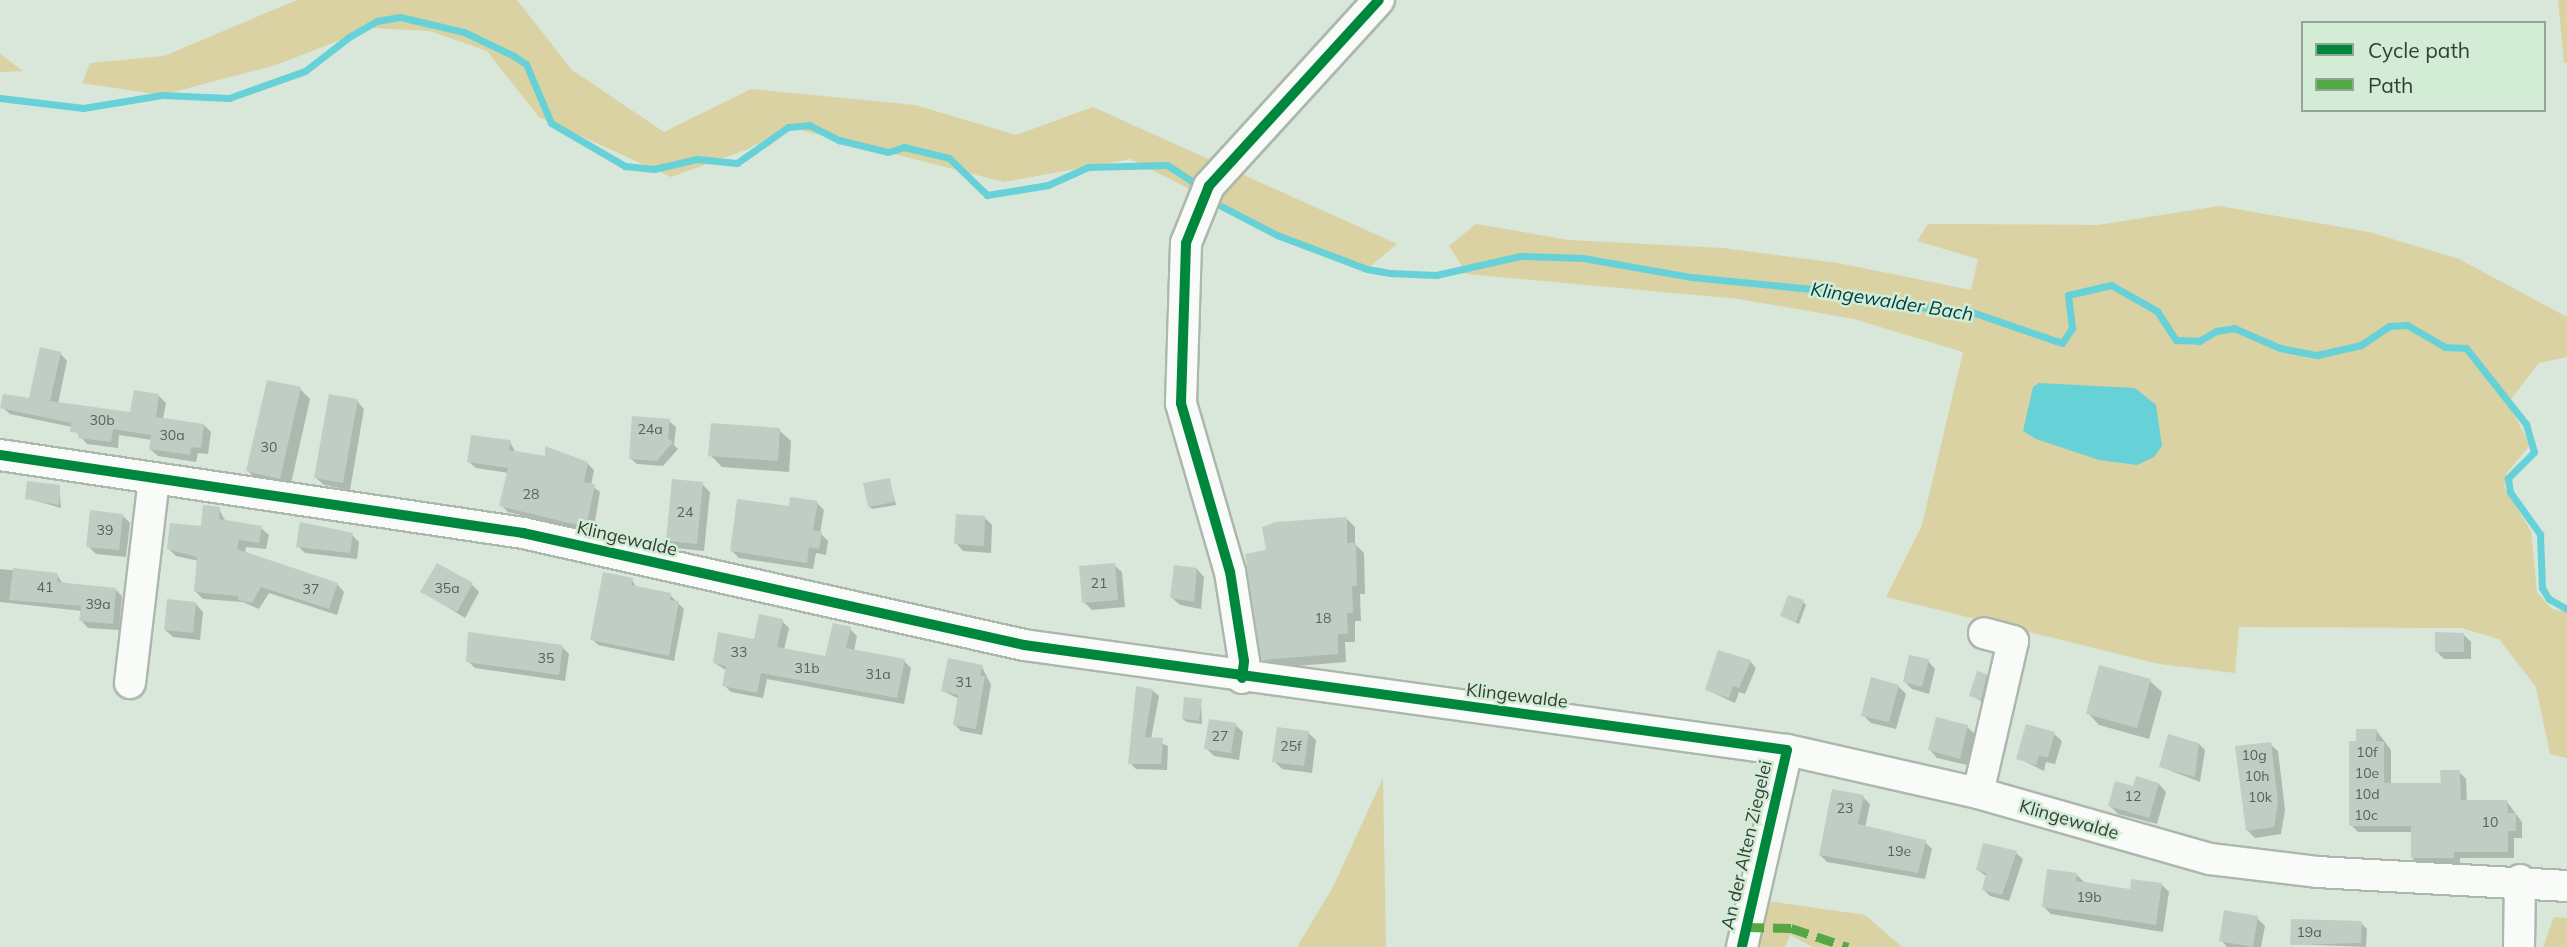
<!DOCTYPE html>
<style>
body{margin:0}
#map{position:relative;width:2567px;height:947px;overflow:hidden;background:#d9e6da;font-family:Mulish,sans-serif}
div>[style]{position:absolute}
[style*='--x']{left:calc(var(--x)*1px);top:calc(var(--y)*1px);width:calc(var(--w)*1px);rotate:calc(var(--a)*1deg)}
.green>*{inset:0;background:#dad2a2}
.water>*{inset:0;background:#67d1d8}
.shadow>*{inset:0;background:#0003}
.stream>*{height:7px;margin:-3.5px;padding:0 3.5px;transform-origin:3.5px;border-radius:3.5px;background:#67d1d8}
.building>*{inset:0;background:#c0cdc5}
.roads{filter:drop-shadow(2px 0 #acb7ad) drop-shadow(-2px 0 #acb7ad) drop-shadow(0 2px #acb7ad) drop-shadow(0 -2px #acb7ad)}
.minor>*{height:30px;margin:-15px;padding:0 15px;transform-origin:15px;border-radius:15px;background:#f9fbf9}
.quiet>*{height:9px;margin-top:-4.5px;transform-origin:0;background:repeating-linear-gradient(90deg,#53a744 0 18px,transparent 0 27px)}
.cycleway>*{height:10px;margin:-5px;padding:0 5px;transform-origin:5px;border-radius:5px;background:#00873e}
span{translate:-50% -50%;white-space:nowrap;text-align:center;line-height:1.15;-webkit-text-stroke:5px #d3ecd6;paint-order:stroke}
.number-label{font-size:14px;color:#57625a}
.number-label span{-webkit-text-stroke-width:0}
.street-label{font-size:18px;color:#343e36}
.water-label{font-size:19px;color:#004248;font-style:italic}
.legend{position:absolute;left:2301px;top:21px;width:245px;height:91px;box-sizing:border-box;background:#d3ecd6;border:2px solid #93a696;margin:0;padding:9px 12px;list-style:none;font-size:21px;color:#343e36}
.legend li{display:flex;align-items:center;gap:14px;height:35px}
.legend b{width:35px;border:2px solid #93a696}
</style>
<div id="map">
<div class="green">
<div style="clip-path:polygon(297px 0,517px 0,572px 70px,664px 132px,751px 89px,915px 105px,1016px 135px,1093px 107px,1397px 244px,1367px 269px,1280px 236px,1131px 159px,1004px 182px,788px 127px,748px 149px,671px 177px,539px 117px,487px 51px,430px 31px,371px 28px,276px 65px,162px 95px,82px 83px,90px 63px,164px 56px)"></div>
<div style="clip-path:polygon(2558px 0,2567px 0,2567px 63px,2564px 63px)"></div>
<div style="clip-path:polygon(0 54px,23px 71px,0 72px)"></div>
<div style="clip-path:polygon(2219px 206px,2369px 232px,2459px 259px,2567px 317px,2567px 357px,2539px 363px,2508px 403px,2530px 445px,2506px 474px,2505px 488px,2531px 531px,2537px 592px,2552px 609px,2567px 612px,2567px 758px,2550px 754px,2536px 687px,2499px 639px,2461px 628px,2239px 627px,2235px 673px,2159px 664px,1886px 597px,1922px 525px,1963px 352px,1854px 319px,1739px 299px,1467px 274px,1449px 246px,1476px 224px,1569px 240px,1723px 248px,1838px 263px,1971px 290px,1978px 259px,1917px 241px,1928px 224px,2098px 225px)"></div>
<div style="clip-path:polygon(1383px 778px,1386px 947px,1297px 947px,1333px 887px)"></div>
<div style="clip-path:polygon(1768px 901px,1865px 915px,1902px 947px,1813px 947px,1790px 935px,1785px 947px,1759px 947px)"></div>
<div style="clip-path:polygon(2554px 917px,2567px 918px,2567px 947px,2543px 947px)"></div>
</div>
<div class="water">
<div style="clip-path:polygon(2039px 383px,2135px 388px,2156px 405px,2162px 446px,2154px 457px,2137px 465px,2099px 460px,2036px 439px,2023px 431px,2033px 387px)"></div>
</div>
<div class="shadow">
<div style="clip-path:polygon(60px 353px,67px 361px,58px 404px,131px 414px,159px 396px,166px 403px,163px 419px,204px 425px,211px 432px,208px 454px,198px 453px,196px 462px,158px 456px,150px 449px,152px 440px,119px 435px,118px 448px,87px 444px,72px 427px,10px 414px,2px 407px,31px 400px)"></div>
<div style="clip-path:polygon(300px 389px,310px 399px,290px 488px,258px 481px,248px 471px)"></div>
<div style="clip-path:polygon(357px 401px,364px 409px,350px 490px,324px 485px,316px 478px)"></div>
<div style="clip-path:polygon(669px 421px,676px 427px,674px 445px,678px 449px,663px 466px,637px 464px,630px 458px)"></div>
<div style="clip-path:polygon(779px 430px,791px 441px,789px 472px,722px 467px,710px 455px)"></div>
<div style="clip-path:polygon(510px 442px,516px 453px,587px 463px,594px 470px,591px 485px,600px 492px,593px 532px,508px 512px,501px 505px,509px 473px,476px 468px,469px 462px)"></div>
<div style="clip-path:polygon(889px 480px,896px 505px,872px 509px,869px 506px)"></div>
<div style="clip-path:polygon(702px 484px,710px 492px,704px 551px,676px 548px,668px 541px)"></div>
<div style="clip-path:polygon(59px 486px,61px 508px,26px 498px)"></div>
<div style="clip-path:polygon(817px 503px,824px 510px,820px 533px,828px 541px,826px 555px,816px 553px,813px 569px,739px 558px,732px 551px,791px 507px)"></div>
<div style="clip-path:polygon(219px 509px,226px 522px,261px 528px,269px 535px,266px 549px,246px 547px,245px 554px,337px 584px,344px 592px,337px 615px,269px 593px,259px 609px,243px 602px,203px 599px,196px 592px,199px 561px,176px 556px,169px 549px,202px 528px)"></div>
<div style="clip-path:polygon(122px 515px,130px 523px,126px 557px,96px 554px,88px 546px)"></div>
<div style="clip-path:polygon(985px 518px,992px 525px,991px 553px,963px 551px,956px 543px)"></div>
<div style="clip-path:polygon(1347px 519px,1355px 527px,1355px 544px,1364px 553px,1365px 594px,1360px 594px,1361px 621px,1355px 621px,1355px 642px,1345px 642px,1346px 662px,1271px 668px,1263px 659px,1268px 552px)"></div>
<div style="clip-path:polygon(301px 524px,352px 535px,359px 542px,357px 559px,305px 553px,298px 546px)"></div>
<div style="clip-path:polygon(1114px 565px,1122px 572px,1125px 607px,1092px 610px,1084px 602px)"></div>
<div style="clip-path:polygon(0 569px,57px 575px,64px 585px,115px 589px,122px 596px,119px 630px,88px 628px,81px 620px,82px 611px,0 602px)"></div>
<div style="clip-path:polygon(1197px 569px,1204px 577px,1201px 609px,1180px 605px,1172px 598px)"></div>
<div style="clip-path:polygon(632px 580px,637px 588px,670px 595px,684px 609px,674px 661px,598px 645px,592px 639px)"></div>
<div style="clip-path:polygon(472px 585px,479px 592px,465px 618px,423px 592px)"></div>
<div style="clip-path:polygon(1803px 602px,1806px 605px,1799px 624px,1782px 616px)"></div>
<div style="clip-path:polygon(196px 604px,203px 612px,200px 640px,173px 637px,165px 630px)"></div>
<div style="clip-path:polygon(782px 621px,789px 628px,784px 650px,827px 659px,850px 629px,857px 636px,854px 651px,904px 661px,911px 668px,904px 704px,767px 679px,763px 698px,731px 692px,724px 685px,727px 671px,715px 663px)"></div>
<div style="clip-path:polygon(2463px 634px,2471px 642px,2471px 659px,2444px 659px,2437px 652px)"></div>
<div style="clip-path:polygon(562px 647px,569px 654px,565px 681px,475px 668px,468px 661px)"></div>
<div style="clip-path:polygon(1750px 661px,1756px 668px,1745px 694px,1739px 692px,1735px 703px,1707px 690px)"></div>
<div style="clip-path:polygon(1928px 661px,1935px 669px,1929px 694px,1912px 689px,1905px 682px)"></div>
<div style="clip-path:polygon(982px 667px,991px 685px,982px 735px,961px 731px,955px 725px,959px 699px,943px 691px)"></div>
<div style="clip-path:polygon(1987px 675px,1994px 683px,1989px 706px,1971px 695px)"></div>
<div style="clip-path:polygon(2150px 681px,2162px 692px,2149px 739px,2099px 725px,2088px 713px)"></div>
<div style="clip-path:polygon(1898px 686px,1906px 694px,1896px 729px,1871px 723px,1863px 715px)"></div>
<div style="clip-path:polygon(1152px 690px,1159px 696px,1151px 739px,1168px 746px,1167px 770px,1136px 769px,1130px 763px)"></div>
<div style="clip-path:polygon(1201px 701px,1202px 724px,1187px 722px,1183px 719px)"></div>
<div style="clip-path:polygon(1235px 725px,1243px 732px,1239px 760px,1214px 756px,1206px 748px)"></div>
<div style="clip-path:polygon(1967px 727px,1975px 734px,1967px 765px,1937px 758px,1930px 750px)"></div>
<div style="clip-path:polygon(2376px 730px,2391px 750px,2391px 784px,2442px 784px,2459px 772px,2466px 779px,2467px 802px,2507px 802px,2522px 822px,2522px 838px,2514px 838px,2514px 858px,2460px 858px,2460px 865px,2420px 865px,2412px 858px,2412px 832px,2358px 832px,2351px 825px,2357px 743px)"></div>
<div style="clip-path:polygon(1308px 733px,1316px 740px,1312px 773px,1282px 769px,1274px 761px)"></div>
<div style="clip-path:polygon(2054px 734px,2062px 741px,2055px 764px,2046px 762px,2044px 771px,2018px 758px)"></div>
<div style="clip-path:polygon(2199px 744px,2205px 750px,2200px 782px,2161px 767px)"></div>
<div style="clip-path:polygon(2270px 744px,2278px 751px,2285px 810px,2281px 834px,2255px 838px,2247px 830px)"></div>
<div style="clip-path:polygon(2159px 784px,2166px 792px,2157px 824px,2118px 814px,2110px 806px)"></div>
<div style="clip-path:polygon(1863px 797px,1870px 804px,1865px 828px,1925px 842px,1932px 849px,1925px 879px,1827px 862px,1820px 855px)"></div>
<div style="clip-path:polygon(2016px 853px,2023px 859px,2009px 901px,1990px 896px,1984px 890px,1987px 877px,1978px 870px)"></div>
<div style="clip-path:polygon(2077px 875px,2084px 882px,2132px 891px,2161px 884px,2169px 892px,2163px 932px,2051px 914px,2044px 907px)"></div>
<div style="clip-path:polygon(2257px 918px,2265px 926px,2261px 947px,2227px 947px,2221px 940px)"></div>
<div style="clip-path:polygon(2361px 923px,2367px 929px,2366px 947px,2292px 944px)"></div>
</div>
<div class="stream">
<div style="--x:0;--y:98;--w:84;--a:6.9"></div>
<div style="--x:83;--y:108;--w:80;--a:-9.3"></div>
<div style="--x:162;--y:95;--w:67;--a:2.6"></div>
<div style="--x:229;--y:98;--w:81;--a:-19.6"></div>
<div style="--x:305;--y:71;--w:56;--a:-37.7"></div>
<div style="--x:349;--y:37;--w:32;--a:-30"></div>
<div style="--x:377;--y:21;--w:23;--a:-10"></div>
<div style="--x:400;--y:17;--w:66;--a:13.2"></div>
<div style="--x:464;--y:32;--w:55;--a:25.6"></div>
<div style="--x:514;--y:56;--w:14;--a:34"></div>
<div style="--x:526;--y:64;--w:64;--a:67"></div>
<div style="--x:551;--y:123;--w:86;--a:30.2"></div>
<div style="--x:625;--y:166;--w:29;--a:6"></div>
<div style="--x:654;--y:169;--w:44;--a:-13.1"></div>
<div style="--x:697;--y:159;--w:40;--a:5.7"></div>
<div style="--x:737;--y:163;--w:62;--a:-35.2"></div>
<div style="--x:788;--y:127;--w:21;--a:-5"></div>
<div style="--x:809;--y:125;--w:34;--a:27"></div>
<div style="--x:839;--y:140;--w:50;--a:13.8"></div>
<div style="--x:888;--y:152;--w:17;--a:-17"></div>
<div style="--x:904;--y:147;--w:46;--a:13.7"></div>
<div style="--x:949;--y:158;--w:53;--a:44.2"></div>
<div style="--x:987;--y:195;--w:62;--a:-9.3"></div>
<div style="--x:1048;--y:185;--w:44;--a:-24.2"></div>
<div style="--x:1088;--y:167;--w:79;--a:-1.5"></div>
<div style="--x:1167;--y:165;--w:33;--a:33"></div>
<div style="--x:1221;--y:206;--w:63;--a:27.4"></div>
<div style="--x:1277;--y:235;--w:96;--a:20.7"></div>
<div style="--x:1367;--y:269;--w:23;--a:10"></div>
<div style="--x:1390;--y:273;--w:46;--a:2.5"></div>
<div style="--x:1436;--y:275;--w:86;--a:-12.7"></div>
<div style="--x:1520;--y:256;--w:63;--a:1.8"></div>
<div style="--x:1583;--y:258;--w:110;--a:10"></div>
<div style="--x:1691;--y:277;--w:142;--a:5.7"></div>
<div style="--x:1832;--y:291;--w:61;--a:13.3"></div>
<div style="--x:1891;--y:305;--w:78;--a:4.4"></div>
<div style="--x:1969;--y:311;--w:98;--a:19"></div>
<div style="--x:2062;--y:343;--w:18;--a:-56"></div>
<div style="--x:2072;--y:328;--w:33;--a:-97"></div>
<div style="--x:2068;--y:295;--w:44;--a:-13.1"></div>
<div style="--x:2111;--y:285;--w:53;--a:29.5"></div>
<div style="--x:2157;--y:311;--w:35;--a:57"></div>
<div style="--x:2176;--y:340;--w:23;--a:2"></div>
<div style="--x:2199;--y:341;--w:20;--a:-30"></div>
<div style="--x:2216;--y:331;--w:18;--a:-9"></div>
<div style="--x:2234;--y:328;--w:50;--a:23.5"></div>
<div style="--x:2280;--y:348;--w:38;--a:11"></div>
<div style="--x:2317;--y:355;--w:45;--a:-12.8"></div>
<div style="--x:2361;--y:345;--w:34;--a:-34"></div>
<div style="--x:2389;--y:326;--w:18;--a:-3"></div>
<div style="--x:2407;--y:325;--w:44;--a:30.1"></div>
<div style="--x:2445;--y:347;--w:21;--a:3"></div>
<div style="--x:2466;--y:348;--w:97;--a:51.7"></div>
<div style="--x:2526;--y:424;--w:29;--a:74"></div>
<div style="--x:2534;--y:452;--w:37;--a:135"></div>
<div style="--x:2508;--y:478;--w:14;--a:82"></div>
<div style="--x:2510;--y:492;--w:52;--a:54.5"></div>
<div style="--x:2540;--y:534;--w:54;--a:87.9"></div>
<div style="--x:2542;--y:588;--w:13;--a:58"></div>
<div style="--x:2549;--y:599;--w:21;--a:29"></div>
</div>
<div class="building">
<div style="clip-path:polygon(40px 347px,61px 352px,50px 401px,130px 412px,134px 390px,159px 394px,156px 417px,204px 424px,201px 448px,191px 447px,190px 455px,149px 449px,151px 435px,113px 429px,111px 442px,78px 438px,79px 433px,70px 432px,71px 423px,0 408px,3px 394px,29px 398px)"></div>
<div style="clip-path:polygon(267px 380px,301px 387px,280px 479px,246px 471px)"></div>
<div style="clip-path:polygon(329px 394px,358px 399px,343px 483px,314px 478px)"></div>
<div style="clip-path:polygon(632px 416px,670px 419px,668px 438px,673px 442px,657px 461px,629px 459px)"></div>
<div style="clip-path:polygon(711px 423px,780px 428px,778px 461px,708px 456px)"></div>
<div style="clip-path:polygon(471px 435px,511px 440px,509px 450px,545px 456px,545px 446px,588px 462px,584px 482px,595px 484px,586px 527px,499px 506px,508px 468px,467px 462px)"></div>
<div style="clip-path:polygon(890px 478px,894px 502px,868px 507px,863px 483px)"></div>
<div style="clip-path:polygon(672px 479px,703px 482px,697px 544px,666px 541px)"></div>
<div style="clip-path:polygon(27px 481px,60px 485px,59px 505px,25px 499px)"></div>
<div style="clip-path:polygon(790px 497px,818px 501px,813px 530px,822px 532px,819px 549px,809px 547px,807px 563px,730px 551px,737px 499px,789px 506px)"></div>
<div style="clip-path:polygon(203px 505px,220px 507px,219px 519px,262px 526px,259px 543px,239px 540px,237px 549px,338px 583px,329px 609px,261px 587px,252px 603px,238px 600px,238px 596px,194px 592px,197px 557px,167px 549px,170px 523px,201px 526px)"></div>
<div style="clip-path:polygon(90px 510px,123px 514px,119px 550px,86px 547px)"></div>
<div style="clip-path:polygon(956px 514px,985px 516px,984px 546px,954px 544px)"></div>
<div style="clip-path:polygon(1347px 517px,1347px 543px,1356px 543px,1357px 586px,1352px 586px,1353px 613px,1347px 613px,1348px 634px,1338px 634px,1338px 654px,1261px 660px,1245px 554px,1266px 550px,1262px 527px,1276px 522px)"></div>
<div style="clip-path:polygon(300px 522px,353px 533px,350px 553px,296px 547px)"></div>
<div style="clip-path:polygon(437px 563px,473px 583px,457px 612px,420px 592px)"></div>
<div style="clip-path:polygon(1115px 563px,1118px 600px,1082px 603px,1079px 566px)"></div>
<div style="clip-path:polygon(1174px 565px,1197px 568px,1194px 602px,1170px 598px)"></div>
<div style="clip-path:polygon(13px 568px,58px 573px,57px 582px,116px 588px,113px 624px,79px 621px,81px 606px,9px 600px)"></div>
<div style="clip-path:polygon(603px 572px,633px 578px,631px 585px,671px 593px,670px 600px,679px 601px,669px 656px,590px 640px)"></div>
<div style="clip-path:polygon(1788px 595px,1804px 600px,1796px 622px,1780px 616px)"></div>
<div style="clip-path:polygon(167px 599px,196px 602px,193px 633px,164px 630px)"></div>
<div style="clip-path:polygon(759px 614px,783px 619px,777px 647px,825px 656px,833px 623px,851px 627px,846px 648px,905px 659px,897px 698px,761px 673px,757px 693px,722px 686px,726px 666px,713px 663px,718px 632px,754px 639px)"></div>
<div style="clip-path:polygon(468px 632px,563px 645px,559px 675px,466px 662px)"></div>
<div style="clip-path:polygon(2435px 632px,2464px 633px,2464px 652px,2435px 652px)"></div>
<div style="clip-path:polygon(1718px 650px,1751px 660px,1739px 688px,1733px 686px,1729px 698px,1705px 690px)"></div>
<div style="clip-path:polygon(1909px 655px,1929px 659px,1922px 687px,1903px 682px)"></div>
<div style="clip-path:polygon(948px 658px,983px 665px,980px 676px,985px 676px,976px 729px,953px 725px,958px 695px,941px 691px)"></div>
<div style="clip-path:polygon(2099px 665px,2151px 679px,2137px 728px,2086px 714px)"></div>
<div style="clip-path:polygon(1977px 671px,1987px 674px,1981px 700px,1969px 696px)"></div>
<div style="clip-path:polygon(1871px 677px,1899px 685px,1889px 722px,1861px 716px)"></div>
<div style="clip-path:polygon(1136px 686px,1153px 689px,1145px 737px,1163px 738px,1161px 764px,1128px 764px)"></div>
<div style="clip-path:polygon(1184px 697px,1202px 699px,1199px 721px,1182px 719px)"></div>
<div style="clip-path:polygon(1936px 717px,1968px 725px,1960px 759px,1928px 750px)"></div>
<div style="clip-path:polygon(1209px 719px,1236px 723px,1231px 753px,1204px 749px)"></div>
<div style="clip-path:polygon(2026px 724px,2055px 732px,2048px 757px,2039px 756px,2036px 765px,2016px 759px)"></div>
<div style="clip-path:polygon(1277px 727px,1309px 731px,1304px 766px,1272px 762px)"></div>
<div style="clip-path:polygon(2356px 729px,2377px 729px,2376px 741px,2384px 742px,2384px 783px,2441px 783px,2440px 770px,2460px 770px,2461px 800px,2507px 800px,2508px 813px,2516px 813px,2516px 831px,2508px 831px,2508px 852px,2454px 852px,2454px 858px,2411px 858px,2411px 826px,2349px 826px,2349px 741px,2356px 741px)"></div>
<div style="clip-path:polygon(2168px 734px,2199px 743px,2195px 777px,2159px 767px)"></div>
<div style="clip-path:polygon(2271px 742px,2278px 802px,2274px 827px,2246px 831px,2235px 746px)"></div>
<div style="clip-path:polygon(2136px 776px,2159px 783px,2149px 818px,2108px 806px,2115px 781px,2133px 786px)"></div>
<div style="clip-path:polygon(1832px 789px,1864px 795px,1858px 824px,1926px 840px,1918px 873px,1819px 855px)"></div>
<div style="clip-path:polygon(1983px 843px,2017px 851px,2002px 895px,1982px 890px,1986px 873px,1976px 870px)"></div>
<div style="clip-path:polygon(2047px 869px,2077px 873px,2076px 881px,2130px 889px,2131px 879px,2162px 883px,2156px 925px,2042px 907px)"></div>
<div style="clip-path:polygon(2224px 910px,2258px 916px,2253px 947px,2219px 941px)"></div>
<div style="clip-path:polygon(2291px 919px,2362px 921px,2361px 943px,2290px 945px)"></div>
</div>
<div class="roads">
<div class="minor">
<div style="--x:0;--y:455;--w:529;--a:8.48"></div>
<div style="--x:523;--y:533;--w:513;--a:12.6"></div>
<div style="--x:1024;--y:645;--w:770;--a:7.84"></div>
<div style="--x:1787;--y:750;--w:196;--a:12.7"></div>
<div style="--x:1978;--y:793;--w:241;--a:15.9"></div>
<div style="--x:2210;--y:859;--w:108;--a:6.9"></div>
<div style="--x:2317;--y:872;--w:250;--a:3.2"></div>
<div style="--x:1242;--y:678;--w:17;--a:-83"></div>
<div style="--x:1244;--y:661;--w:90;--a:-98.9"></div>
<div style="--x:1230;--y:572;--w:176;--a:-106.2"></div>
<div style="--x:1181;--y:403;--w:160;--a:-88.2"></div>
<div style="--x:1186;--y:243;--w:61;--a:-68"></div>
<div style="--x:1209;--y:186;--w:252;--a:-47.6"></div>
<div style="--x:130;--y:683;--w:206;--a:-83.3"></div>
<div style="--x:1978;--y:793;--w:156;--a:-77"></div>
<div style="--x:2013;--y:641;--w:30;--a:-165"></div>
<div style="--x:1742;--y:947;--w:202;--a:-77.1"></div>
<div style="--x:2519;--y:947;--w:67;--a:-89.1"></div>
</div>
</div>
<div class="quiet">
<div style="--x:1746;--y:927;--w:45;--a:1.3"></div>
<div style="--x:1791;--y:928;--w:60;--a:18.4"></div>
</div>
<div class="cycleway">
<div style="--x:0;--y:455;--w:529;--a:8.48"></div>
<div style="--x:523;--y:533;--w:513;--a:12.6"></div>
<div style="--x:1024;--y:645;--w:770;--a:7.84"></div>
<div style="--x:1787;--y:750;--w:202;--a:102.9"></div>
<div style="--x:1242;--y:678;--w:17;--a:-83"></div>
<div style="--x:1244;--y:661;--w:90;--a:-98.9"></div>
<div style="--x:1230;--y:572;--w:176;--a:-106.2"></div>
<div style="--x:1181;--y:403;--w:160;--a:-88.2"></div>
<div style="--x:1186;--y:243;--w:61;--a:-68"></div>
<div style="--x:1209;--y:186;--w:252;--a:-47.6"></div>
</div>
<div class="number-label">
<span style="left:102px;top:420px">30b</span>
<span style="left:650px;top:429px">24a</span>
<span style="left:172px;top:435px">30a</span>
<span style="left:269px;top:447px">30</span>
<span style="left:531px;top:494px">28</span>
<span style="left:685px;top:512px">24</span>
<span style="left:105px;top:530px">39</span>
<span style="left:1099px;top:583px">21</span>
<span style="left:45px;top:587px">41</span>
<span style="left:447px;top:588px">35a</span>
<span style="left:311px;top:589px">37</span>
<span style="left:98px;top:604px">39a</span>
<span style="left:1323px;top:618px">18</span>
<span style="left:739px;top:652px">33</span>
<span style="left:546px;top:658px">35</span>
<span style="left:807px;top:668px">31b</span>
<span style="left:878px;top:674px">31a</span>
<span style="left:964px;top:682px">31</span>
<span style="left:1220px;top:736px">27</span>
<span style="left:1291px;top:746px">25f</span>
<span style="left:2367px;top:752px">10f</span>
<span style="left:2254px;top:755px">10g</span>
<span style="left:2367px;top:773px">10e</span>
<span style="left:2257px;top:776px">10h</span>
<span style="left:2367px;top:794px">10d</span>
<span style="left:2133px;top:796px">12</span>
<span style="left:2260px;top:797px">10k</span>
<span style="left:1845px;top:808px">23</span>
<span style="left:2366px;top:815px">10c</span>
<span style="left:2490px;top:822px">10</span>
<span style="left:1899px;top:851px">19e</span>
<span style="left:2089px;top:897px">19b</span>
<span style="left:2309px;top:932px">19a</span>
</div>
<div class="street-label">
<span style="left:627px;top:539px;rotate:13deg">Klingewalde</span>
<span style="left:1517px;top:696px;rotate:7deg">Klingewalde</span>
<span style="left:2069px;top:820px;rotate:16deg">Klingewalde</span>
<span style="left:1747px;top:845px;rotate:-77deg">An der Alten Ziegelei</span>
</div>
<div class="water-label">
<span style="left:1892px;top:302px;rotate:9deg">Klingewalder Bach</span>
</div>
<ul class="legend">
<li><b style="height:9px;background:#00873e"></b>Cycle path</li>
<li><b style="height:9px;background:#53a744"></b>Path</li>
</ul>
</div>
